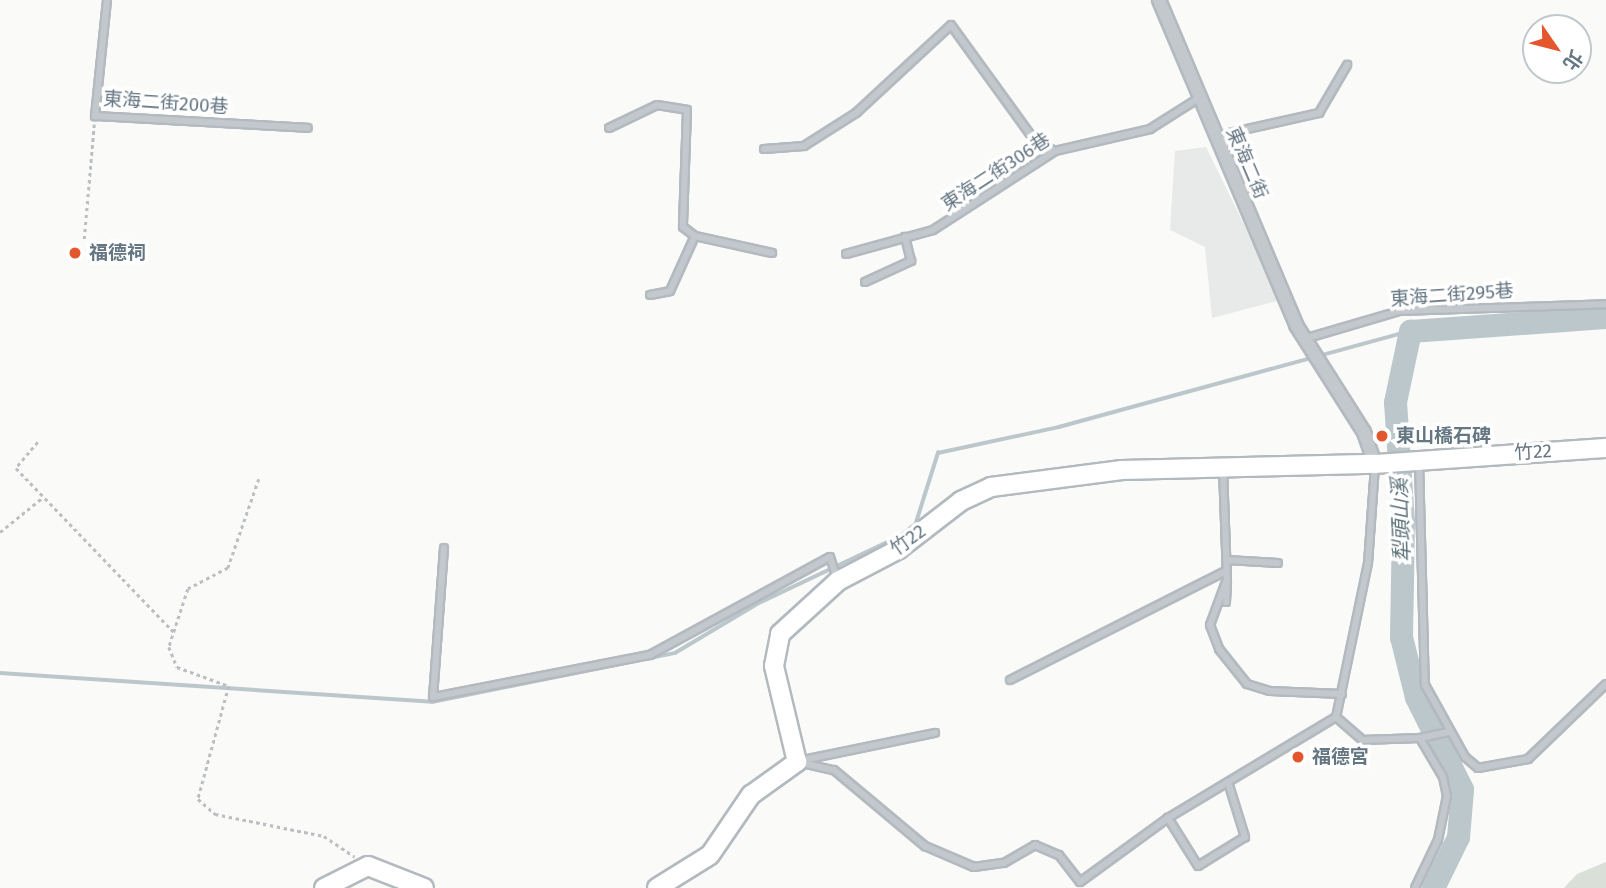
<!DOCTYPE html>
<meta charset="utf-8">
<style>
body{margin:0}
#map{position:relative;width:1606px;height:888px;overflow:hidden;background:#fafaf8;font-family:"Fira Sans","Noto Sans TC",sans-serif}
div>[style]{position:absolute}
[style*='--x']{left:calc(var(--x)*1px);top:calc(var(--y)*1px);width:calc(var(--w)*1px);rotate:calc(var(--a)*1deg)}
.built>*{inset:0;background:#e8e9e9}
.green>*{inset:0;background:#dadfd7}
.stream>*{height:3.5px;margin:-1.75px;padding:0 1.75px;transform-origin:1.75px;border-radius:1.75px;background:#bbc7cb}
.river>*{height:23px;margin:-11.5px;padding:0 11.5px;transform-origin:11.5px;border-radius:11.5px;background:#bbc7cb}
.path>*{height:2.5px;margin-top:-1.25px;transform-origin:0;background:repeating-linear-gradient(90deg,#bbbfc2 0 3.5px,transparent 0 7px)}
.roads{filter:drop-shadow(2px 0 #b3babf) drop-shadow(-2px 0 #b3babf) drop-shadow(0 2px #b3babf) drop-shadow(0 -2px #b3babf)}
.lane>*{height:6px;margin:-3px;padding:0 3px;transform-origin:3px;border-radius:3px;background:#c3c8cc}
.street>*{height:12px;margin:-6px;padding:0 6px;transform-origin:6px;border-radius:6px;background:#c3c8cc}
.secondary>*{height:18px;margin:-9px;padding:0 9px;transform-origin:9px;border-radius:9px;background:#fff}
.dots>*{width:19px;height:19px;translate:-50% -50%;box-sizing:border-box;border:4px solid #fff;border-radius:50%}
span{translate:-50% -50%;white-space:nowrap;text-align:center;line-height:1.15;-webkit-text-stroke:7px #fff;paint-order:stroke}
.street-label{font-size:19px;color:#657683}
.poi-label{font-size:19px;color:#657683;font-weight:700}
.left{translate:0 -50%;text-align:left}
.water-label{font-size:21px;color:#60757c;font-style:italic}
.north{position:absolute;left:1522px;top:14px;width:70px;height:70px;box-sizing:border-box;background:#fff;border:2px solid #c1c8cd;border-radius:50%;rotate:125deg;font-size:19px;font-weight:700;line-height:28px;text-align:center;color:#657683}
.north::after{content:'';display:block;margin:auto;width:24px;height:32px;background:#e4572e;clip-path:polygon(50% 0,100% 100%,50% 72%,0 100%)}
</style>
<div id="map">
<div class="built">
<div style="clip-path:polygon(1206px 147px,1281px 300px,1212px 318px,1205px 247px,1170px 230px,1175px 151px)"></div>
</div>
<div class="green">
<div style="clip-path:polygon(1606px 862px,1606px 888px,1564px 888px,1577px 874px)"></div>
</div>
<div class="stream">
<div style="--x:914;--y:529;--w:80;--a:-72.5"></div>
<div style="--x:938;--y:453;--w:124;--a:-12.1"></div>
<div style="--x:1059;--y:427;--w:364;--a:-15.3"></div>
<div style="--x:0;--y:673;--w:433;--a:3.8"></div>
<div style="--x:432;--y:702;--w:248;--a:-11.4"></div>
<div style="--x:675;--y:653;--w:98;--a:-30.8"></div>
<div style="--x:759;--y:603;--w:161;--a:-25.4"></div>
</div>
<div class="river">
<div style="--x:1433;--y:888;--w:57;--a:-63.9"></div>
<div style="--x:1458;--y:837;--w:48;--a:-85.2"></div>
<div style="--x:1462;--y:789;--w:103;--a:-116.6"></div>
<div style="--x:1416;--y:697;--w:62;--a:-104"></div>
<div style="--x:1401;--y:637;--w:115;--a:-89"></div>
<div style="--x:1403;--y:522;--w:120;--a:-93.8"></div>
<div style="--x:1395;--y:402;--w:73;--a:-78.1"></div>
<div style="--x:1410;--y:331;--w:196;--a:-4.1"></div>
</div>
<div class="path">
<div style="--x:84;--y:239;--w:115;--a:-85"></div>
<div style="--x:38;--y:442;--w:34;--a:130"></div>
<div style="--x:16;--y:468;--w:228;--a:46.1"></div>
<div style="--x:259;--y:479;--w:94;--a:109.2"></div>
<div style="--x:228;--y:568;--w:45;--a:152.3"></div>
<div style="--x:188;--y:589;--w:61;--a:108.1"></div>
<div style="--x:169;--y:647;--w:22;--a:68"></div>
<div style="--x:177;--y:667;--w:55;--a:20.1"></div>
<div style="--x:229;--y:686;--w:117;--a:105.3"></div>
<div style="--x:198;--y:799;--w:23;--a:41"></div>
<div style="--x:215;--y:814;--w:111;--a:11.4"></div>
<div style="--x:324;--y:836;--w:37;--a:34"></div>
<div style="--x:0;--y:532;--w:54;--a:-39"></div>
</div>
<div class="roads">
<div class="lane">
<div style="--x:107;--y:0;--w:117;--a:95.9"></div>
<div style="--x:95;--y:116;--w:213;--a:3.2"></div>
<div style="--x:609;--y:128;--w:53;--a:-25.6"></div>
<div style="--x:657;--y:105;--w:30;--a:9"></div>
<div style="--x:687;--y:110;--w:117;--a:92"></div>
<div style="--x:683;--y:227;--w:15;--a:37"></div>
<div style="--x:695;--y:236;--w:79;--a:12.4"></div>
<div style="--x:1216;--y:136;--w:106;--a:-12.6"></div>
<div style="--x:1319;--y:113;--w:56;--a:-59.7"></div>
<div style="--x:764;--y:149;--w:40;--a:-4.3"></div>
<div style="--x:804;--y:146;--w:62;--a:-32.4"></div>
<div style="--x:856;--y:113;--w:129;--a:-42.8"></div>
<div style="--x:951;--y:25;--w:143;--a:54.1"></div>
<div style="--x:1035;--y:141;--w:22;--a:27"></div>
<div style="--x:846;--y:254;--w:90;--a:-15.4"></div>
<div style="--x:933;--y:230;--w:145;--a:-32.9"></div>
<div style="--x:1055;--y:151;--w:98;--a:-13"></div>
<div style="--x:1150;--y:129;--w:58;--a:-32.3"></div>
<div style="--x:865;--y:282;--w:51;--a:-24.5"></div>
<div style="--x:911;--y:261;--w:25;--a:-104"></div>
<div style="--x:650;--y:295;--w:20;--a:-11"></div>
<div style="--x:670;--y:291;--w:60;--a:-65.6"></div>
<div style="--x:1304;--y:339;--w:99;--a:-16.4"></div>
<div style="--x:1399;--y:311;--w:207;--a:-1.9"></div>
<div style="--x:1419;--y:461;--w:224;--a:88.5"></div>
<div style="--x:1425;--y:685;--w:82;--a:60.9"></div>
<div style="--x:1465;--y:757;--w:17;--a:40"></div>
<div style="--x:1478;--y:768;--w:51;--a:-10.2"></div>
<div style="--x:1528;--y:759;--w:108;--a:-43.9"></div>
<div style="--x:1375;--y:466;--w:97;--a:94.1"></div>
<div style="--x:1368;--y:563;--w:157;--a:101.7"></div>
<div style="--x:1336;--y:717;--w:35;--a:41"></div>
<div style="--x:1362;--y:740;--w:58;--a:-2"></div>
<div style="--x:1420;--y:738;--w:45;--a:59.5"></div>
<div style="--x:1443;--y:777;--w:19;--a:78"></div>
<div style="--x:1447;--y:796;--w:45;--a:101.6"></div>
<div style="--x:1438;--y:840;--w:53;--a:115.6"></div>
<div style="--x:1223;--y:469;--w:110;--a:87.9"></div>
<div style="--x:1227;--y:579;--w:49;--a:110.3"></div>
<div style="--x:1210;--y:625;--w:26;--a:69"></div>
<div style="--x:1219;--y:649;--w:45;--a:51.3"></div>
<div style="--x:1247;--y:684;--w:24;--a:17"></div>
<div style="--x:1270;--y:691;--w:72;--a:2.4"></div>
<div style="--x:444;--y:548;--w:149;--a:94.2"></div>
<div style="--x:433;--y:697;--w:221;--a:-11"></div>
<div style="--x:650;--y:655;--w:205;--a:-28.6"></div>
<div style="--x:830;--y:557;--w:22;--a:72"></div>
<div style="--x:1227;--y:560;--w:51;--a:3.4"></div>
<div style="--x:1226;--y:602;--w:21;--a:-87"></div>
<div style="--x:1010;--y:680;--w:242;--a:-26.8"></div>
<div style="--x:1420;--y:738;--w:30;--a:-12"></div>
<div style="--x:798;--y:761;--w:140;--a:-11.6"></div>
<div style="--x:798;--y:762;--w:37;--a:13"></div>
<div style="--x:834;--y:770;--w:119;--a:39.9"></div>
<div style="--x:925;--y:846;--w:53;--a:23.2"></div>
<div style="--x:974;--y:867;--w:30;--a:-8"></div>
<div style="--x:1004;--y:863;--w:36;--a:-30"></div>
<div style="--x:1035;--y:845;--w:26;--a:23"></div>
<div style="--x:1059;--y:855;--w:34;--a:52"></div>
<div style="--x:1080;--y:882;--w:109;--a:-36"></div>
<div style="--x:1228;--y:782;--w:58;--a:72.8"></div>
<div style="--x:1245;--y:837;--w:55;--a:148.3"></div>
<div style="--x:1198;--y:866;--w:57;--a:-122"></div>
<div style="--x:1168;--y:818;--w:196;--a:-31"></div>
</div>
<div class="street">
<div style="--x:1159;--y:0;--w:353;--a:67.1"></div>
<div style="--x:1296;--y:325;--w:127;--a:57.6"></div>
<div style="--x:1364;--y:432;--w:34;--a:71"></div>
</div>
<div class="secondary">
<div style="--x:324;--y:888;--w:49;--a:-26.6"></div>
<div style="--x:368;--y:866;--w:60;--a:21.4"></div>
<div style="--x:657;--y:888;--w:62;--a:-31.9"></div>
<div style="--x:710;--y:855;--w:73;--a:-55.7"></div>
<div style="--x:751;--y:795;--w:57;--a:-35.7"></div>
<div style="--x:797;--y:762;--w:99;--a:-103.5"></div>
<div style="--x:774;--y:666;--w:33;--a:-79"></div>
<div style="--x:780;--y:634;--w:79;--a:-42.4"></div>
<div style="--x:838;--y:581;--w:69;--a:-27.7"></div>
<div style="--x:899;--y:549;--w:78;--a:-37.7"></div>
<div style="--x:961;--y:501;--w:33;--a:-25"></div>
<div style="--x:991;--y:487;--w:132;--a:-7.4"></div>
<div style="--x:1122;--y:470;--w:253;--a:-1.4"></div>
<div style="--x:1375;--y:464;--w:232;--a:-4"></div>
</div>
</div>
<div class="dots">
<div style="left:75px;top:253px;background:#e4572e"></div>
<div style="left:1382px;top:436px;background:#e4572e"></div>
<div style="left:1298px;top:757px;background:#e4572e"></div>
</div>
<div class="street-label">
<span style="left:166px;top:103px;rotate:4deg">東海二街200巷</span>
<span style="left:1247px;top:163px;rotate:67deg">東海二街</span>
<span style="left:996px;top:172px;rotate:-33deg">東海二街306巷</span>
<span style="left:1452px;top:295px;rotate:-4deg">東海二街295巷</span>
<span style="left:1533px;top:452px;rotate:-3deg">竹22</span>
<span style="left:908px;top:540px;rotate:-35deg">竹22</span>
</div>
<div class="poi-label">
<span class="left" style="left:89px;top:253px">福德祠</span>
<span class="left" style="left:1396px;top:436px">東山橋石碑</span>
<span class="left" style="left:1312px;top:757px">福德宮</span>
</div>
<div class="water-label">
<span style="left:1401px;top:520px;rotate:-92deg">犁頭山溪</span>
</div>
<div class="north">北</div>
</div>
